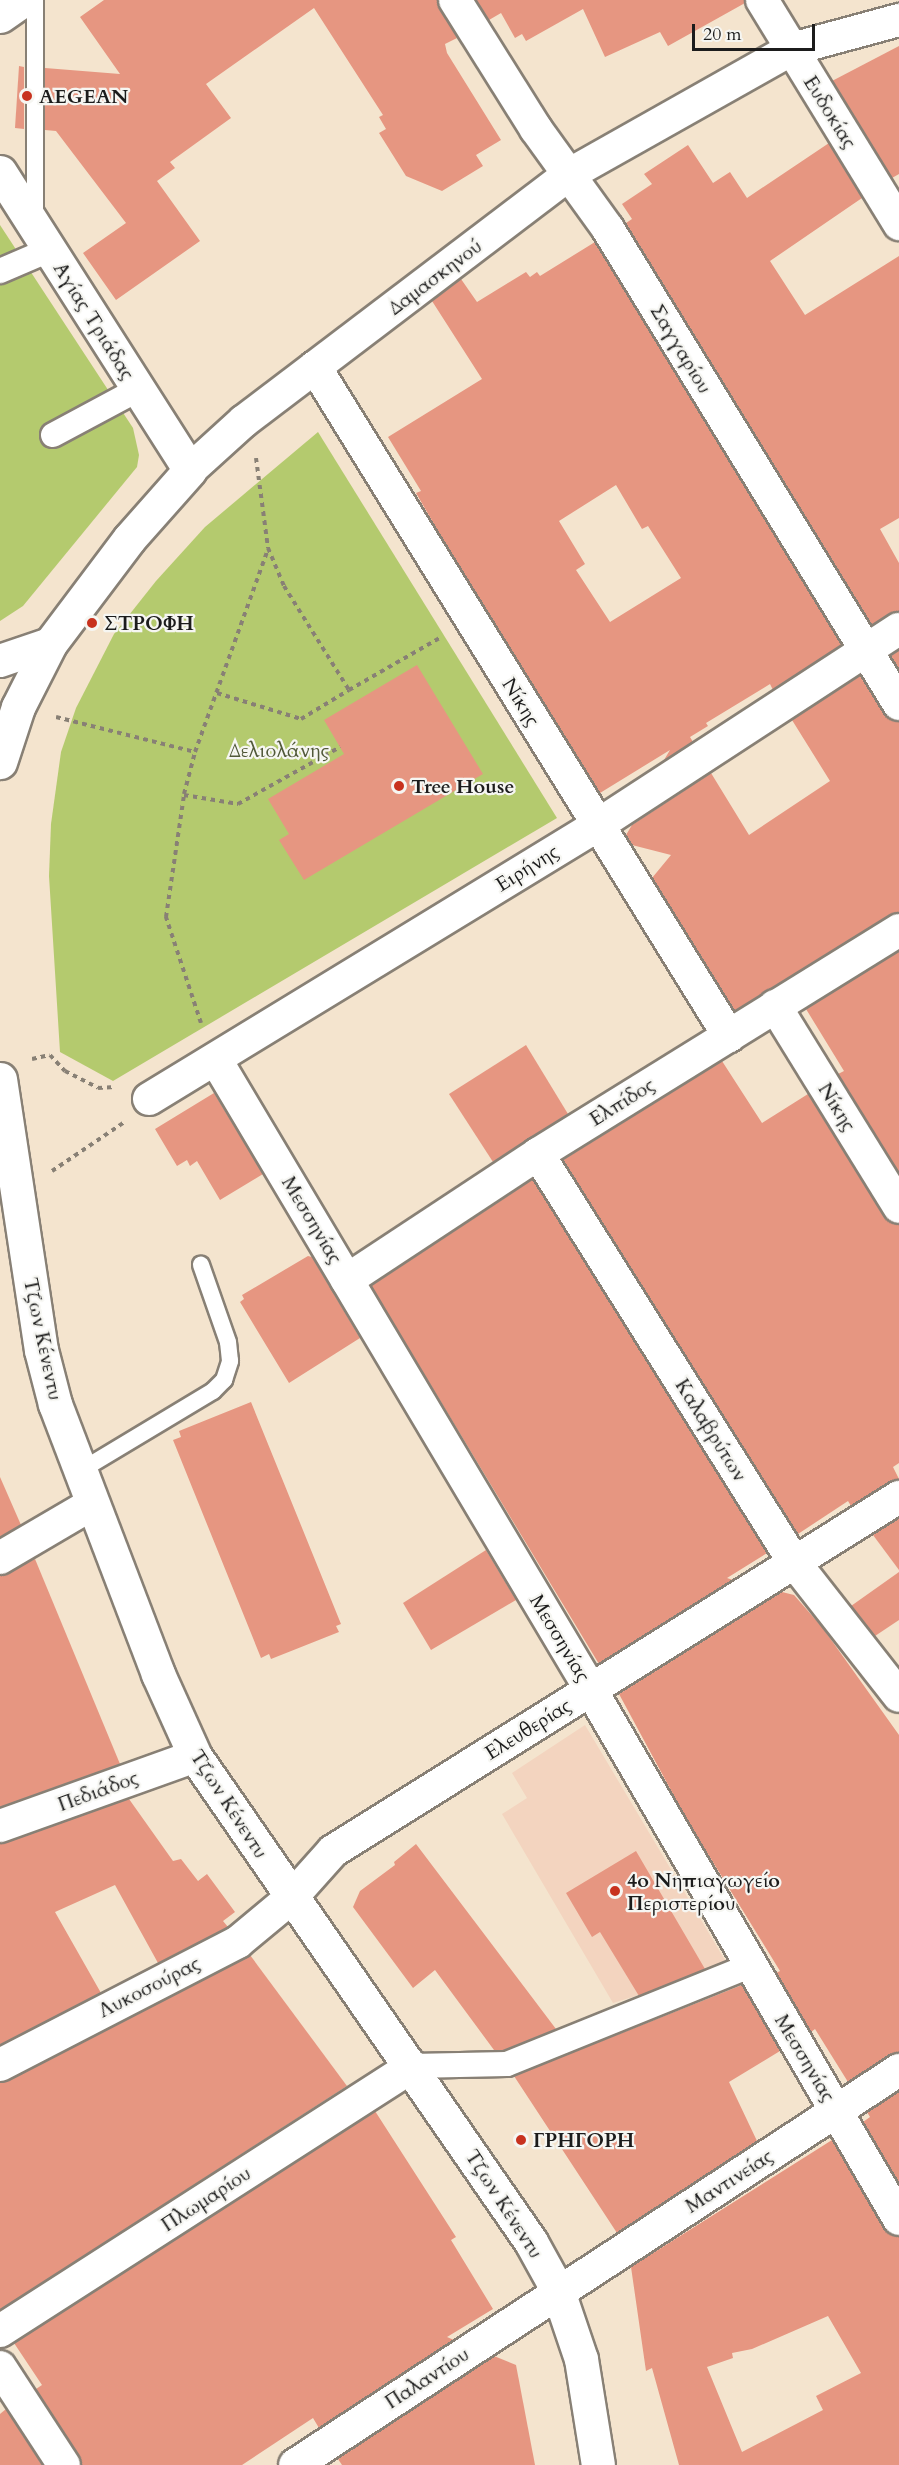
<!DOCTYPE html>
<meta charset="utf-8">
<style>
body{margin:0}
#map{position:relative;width:899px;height:2465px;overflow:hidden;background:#f4e4ce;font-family:Cardo,serif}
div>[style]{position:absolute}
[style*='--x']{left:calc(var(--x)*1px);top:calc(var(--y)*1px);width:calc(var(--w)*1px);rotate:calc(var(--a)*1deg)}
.built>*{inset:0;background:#f3d4bf}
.green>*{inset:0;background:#b4ca6e}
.building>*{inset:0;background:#e69681}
.path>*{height:4px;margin-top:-2px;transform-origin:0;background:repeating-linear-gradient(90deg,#888075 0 4.5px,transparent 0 9px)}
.roads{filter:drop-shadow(2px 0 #888075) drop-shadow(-2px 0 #888075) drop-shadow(0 2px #888075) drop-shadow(0 -2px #888075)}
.service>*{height:16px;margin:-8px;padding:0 8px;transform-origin:8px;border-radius:8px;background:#fff}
.pedestrian>*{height:24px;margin:-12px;padding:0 12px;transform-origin:12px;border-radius:12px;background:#fff}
.minor>*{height:32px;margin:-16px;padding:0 16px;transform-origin:16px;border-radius:16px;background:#fff}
.tertiary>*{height:33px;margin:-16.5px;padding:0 16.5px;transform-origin:16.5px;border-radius:16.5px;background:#fff}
.secondary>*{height:33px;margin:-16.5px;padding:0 16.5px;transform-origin:16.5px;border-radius:16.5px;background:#fff}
.dots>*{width:16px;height:16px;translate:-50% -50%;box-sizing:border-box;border:3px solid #f6f6f2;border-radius:50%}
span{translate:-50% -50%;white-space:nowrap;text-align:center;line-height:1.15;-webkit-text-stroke:4.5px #f6f6f2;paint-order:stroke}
.poi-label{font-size:20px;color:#1c1c1c;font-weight:700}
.left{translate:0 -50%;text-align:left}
.street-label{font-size:20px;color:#1c1c1c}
.park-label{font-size:20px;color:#515939}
.scale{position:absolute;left:692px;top:24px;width:123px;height:27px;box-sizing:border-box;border:3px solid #1c1c1c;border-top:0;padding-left:8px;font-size:18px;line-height:21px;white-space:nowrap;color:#1c1c1c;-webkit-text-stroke:4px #f6f6f2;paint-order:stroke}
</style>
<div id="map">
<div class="built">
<div style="clip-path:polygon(585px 1725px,729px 1967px,613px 2003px,502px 1814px,527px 1798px,512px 1773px)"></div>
</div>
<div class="green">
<div style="clip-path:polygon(0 225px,133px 428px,139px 455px,137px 467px,23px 606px,0 621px)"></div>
<div style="clip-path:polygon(318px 432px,557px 818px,113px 1081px,60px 1052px,49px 876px,51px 824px,61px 752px,76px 708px,114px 634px,156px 581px,205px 527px)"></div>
</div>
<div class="building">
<div style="clip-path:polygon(104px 0,437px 0,457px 38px,445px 44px,447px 53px,501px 140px,476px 155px,483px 166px,442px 191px,406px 176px,379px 133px,386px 129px,379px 117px,383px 115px,314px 8px,206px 84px,231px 118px,170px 162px,175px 168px,157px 181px,200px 241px,116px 300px,83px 253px,126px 223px,56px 131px,45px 130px,45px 68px,120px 74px,80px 17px)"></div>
<div style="clip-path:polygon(476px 0,744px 0,745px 3px,668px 46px,660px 32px,605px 57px,583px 9px,526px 41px,522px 34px,515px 38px,501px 13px,489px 20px)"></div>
<div style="clip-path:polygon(899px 46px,899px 174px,892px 178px,832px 81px)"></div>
<div style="clip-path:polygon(19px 66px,24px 67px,24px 129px,15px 128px)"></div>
<div style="clip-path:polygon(829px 143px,862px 198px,770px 261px,805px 315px,899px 256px,899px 518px,880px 529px,899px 563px,899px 611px,872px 625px,626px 223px,632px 219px,622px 204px,652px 184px,644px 174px,688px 145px,713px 183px,730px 172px,747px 198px)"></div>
<div style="clip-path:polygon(evenodd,595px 242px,842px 645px,773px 690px,770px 684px,706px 723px,708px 726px,690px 737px,693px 742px,664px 760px,670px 750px,600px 793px,442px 538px,416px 493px,421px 491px,388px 437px,482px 379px,432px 301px,461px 279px,477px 302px,526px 272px,530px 277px,537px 272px,540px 276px,595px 242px,616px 485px,642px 529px,648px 526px,681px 578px,610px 622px,576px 570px,585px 564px,559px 521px,616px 485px)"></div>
<div style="clip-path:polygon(899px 650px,899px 670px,891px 656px)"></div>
<div style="clip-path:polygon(417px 665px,483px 774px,304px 880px,279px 840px,289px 834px,268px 799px,344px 754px,324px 720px)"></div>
<div style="clip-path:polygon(860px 676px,884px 714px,899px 722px,899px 912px,735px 1011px,652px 878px,671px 855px,632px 845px,626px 835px,632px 825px,711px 773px,749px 835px,830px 781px,792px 720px)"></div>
<div style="clip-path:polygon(899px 951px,899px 1173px,838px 1074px,844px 1071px,806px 1009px)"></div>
<div style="clip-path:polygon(526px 1045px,568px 1114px,493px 1162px,449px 1094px)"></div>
<div style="clip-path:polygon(722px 1061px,762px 1123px,808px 1094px,884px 1216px,899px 1225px,899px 1463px,893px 1467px,899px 1479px,851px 1506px,848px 1501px,798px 1534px,563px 1160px)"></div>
<div style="clip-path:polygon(214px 1093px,263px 1174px,220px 1200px,197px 1161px,190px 1166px,187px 1160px,177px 1166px,155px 1129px)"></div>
<div style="clip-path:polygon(533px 1179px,767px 1553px,727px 1578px,733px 1580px,599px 1664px,371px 1286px)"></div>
<div style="clip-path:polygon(308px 1256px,312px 1257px,360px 1338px,289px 1383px,240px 1302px,244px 1299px,242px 1295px)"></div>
<div style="clip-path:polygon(251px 1402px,341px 1624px,336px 1626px,339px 1632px,271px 1659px,269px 1654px,261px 1658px,173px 1440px,181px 1437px,179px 1431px)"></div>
<div style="clip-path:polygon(0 1477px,21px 1525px,0 1537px)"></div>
<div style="clip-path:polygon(899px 1518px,899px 1570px,873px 1535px)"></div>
<div style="clip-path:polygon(486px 1550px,516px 1600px,431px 1650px,403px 1603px)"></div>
<div style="clip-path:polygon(35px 1559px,120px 1764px,0 1807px,0 1576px)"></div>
<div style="clip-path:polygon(899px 1572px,899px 1620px,875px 1636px,851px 1606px)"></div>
<div style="clip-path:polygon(782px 1592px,794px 1595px,822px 1627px,899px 1735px,899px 2052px,848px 2082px,815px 2029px,811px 2032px,776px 1973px,780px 1971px,687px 1820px,619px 1694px)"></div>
<div style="clip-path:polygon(129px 1799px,173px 1861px,181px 1859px,198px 1881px,207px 1874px,235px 1912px,223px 1921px,228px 1927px,158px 1963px,115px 1885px,55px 1912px,101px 1993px,0 2045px,0 1844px)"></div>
<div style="clip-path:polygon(416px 1844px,556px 2029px,504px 2050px,494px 2050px,435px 1970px,413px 1988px,353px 1907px,360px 1891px,395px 1865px,394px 1862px)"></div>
<div style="clip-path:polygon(636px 1851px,705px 1969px,639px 1996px,600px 1932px,592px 1937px,566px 1893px)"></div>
<div style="clip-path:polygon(250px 1955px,347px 2086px,0 2310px,0 2083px)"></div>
<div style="clip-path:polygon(742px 1985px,780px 2051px,729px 2082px,757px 2141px,617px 2233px,514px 2076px)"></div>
<div style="clip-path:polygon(899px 2092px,899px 2183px,863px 2122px,870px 2117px,867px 2112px)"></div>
<div style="clip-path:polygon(375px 2111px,456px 2237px,451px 2240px,493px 2309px,447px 2337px,454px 2340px,319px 2428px,313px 2418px,242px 2465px,82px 2465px,36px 2389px,42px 2385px,14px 2343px)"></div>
<div style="clip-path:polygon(evenodd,832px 2140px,883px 2228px,899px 2237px,899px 2465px,679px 2465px,652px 2368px,646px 2371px,631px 2267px,832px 2140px,828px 2316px,861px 2373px,816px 2396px,823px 2410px,742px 2452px,707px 2367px,733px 2358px,732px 2353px,752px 2349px,828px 2316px)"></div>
<div style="clip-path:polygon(494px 2356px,516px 2365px,535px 2465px,342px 2465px,338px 2459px)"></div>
<div style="clip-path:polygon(6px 2409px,42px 2465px,0 2465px,0 2414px)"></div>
</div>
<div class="path">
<div style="--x:256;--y:458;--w:91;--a:82.4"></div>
<div style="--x:268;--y:548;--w:41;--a:67.2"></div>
<div style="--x:284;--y:586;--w:123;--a:58"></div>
<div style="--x:349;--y:690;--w:106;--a:-29.9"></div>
<div style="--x:217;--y:693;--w:88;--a:17.2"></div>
<div style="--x:301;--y:719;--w:56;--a:-31.1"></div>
<div style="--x:56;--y:717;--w:143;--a:14.1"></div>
<div style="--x:184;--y:794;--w:43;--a:-75.3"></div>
<div style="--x:195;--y:752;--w:216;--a:-70.2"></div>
<div style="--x:201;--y:1023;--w:112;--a:-108.3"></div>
<div style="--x:166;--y:917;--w:123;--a:-81.6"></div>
<div style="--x:184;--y:795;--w:55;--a:9.5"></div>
<div style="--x:238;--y:804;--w:117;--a:-29.2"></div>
<div style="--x:32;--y:1059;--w:18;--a:-13"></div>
<div style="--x:50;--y:1055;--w:22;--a:47"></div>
<div style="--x:65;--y:1071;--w:37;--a:27"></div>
<div style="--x:98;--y:1088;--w:17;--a:-3"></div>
<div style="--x:52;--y:1171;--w:86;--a:-34.1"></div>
</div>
<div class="roads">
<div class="service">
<div style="--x:35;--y:218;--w:218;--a:-90"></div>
<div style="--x:80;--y:1471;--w:155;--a:-31"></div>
<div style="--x:213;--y:1391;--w:16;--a:-45"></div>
<div style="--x:224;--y:1380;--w:20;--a:-72"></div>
<div style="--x:230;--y:1361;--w:19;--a:-96"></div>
<div style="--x:228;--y:1342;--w:82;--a:-109.3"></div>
</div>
<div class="pedestrian">
<div style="--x:0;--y:271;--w:53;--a:-23.2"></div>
<div style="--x:53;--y:435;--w:95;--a:-28.2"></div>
<div style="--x:412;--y:2066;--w:95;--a:-1.2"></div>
<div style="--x:507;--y:2064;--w:262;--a:-22"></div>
</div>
<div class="minor">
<div style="--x:455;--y:0;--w:152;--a:57.9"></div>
<div style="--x:536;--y:129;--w:123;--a:54.2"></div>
<div style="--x:608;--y:229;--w:557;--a:58.51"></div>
<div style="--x:762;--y:0;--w:263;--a:58.5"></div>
<div style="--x:315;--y:367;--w:787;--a:58.25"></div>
<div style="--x:190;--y:470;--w:73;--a:-42.2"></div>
<div style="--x:244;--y:421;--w:409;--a:-37.2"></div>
<div style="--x:570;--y:174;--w:255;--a:-29.4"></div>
<div style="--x:792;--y:49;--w:111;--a:-15.2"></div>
<div style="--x:0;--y:661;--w:53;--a:-18.8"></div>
<div style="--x:775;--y:1006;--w:236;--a:58.3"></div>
<div style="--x:216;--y:1060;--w:733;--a:59.24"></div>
<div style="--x:591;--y:1690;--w:612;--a:59.79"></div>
<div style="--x:149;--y:1099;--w:526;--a:-31.39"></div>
<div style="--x:598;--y:825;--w:359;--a:-33.1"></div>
<div style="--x:538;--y:1154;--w:482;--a:57.9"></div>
<div style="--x:794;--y:1562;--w:170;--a:51.9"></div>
<div style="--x:347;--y:1280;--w:229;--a:-33.4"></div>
<div style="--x:538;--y:1154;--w:425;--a:-31.8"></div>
<div style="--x:0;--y:1558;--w:107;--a:-30.4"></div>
<div style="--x:0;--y:1826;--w:207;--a:-19.7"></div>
<div style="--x:0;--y:2065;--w:268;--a:-27.3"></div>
<div style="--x:238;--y:1942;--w:69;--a:-39.7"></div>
<div style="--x:291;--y:1898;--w:63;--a:-48.2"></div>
<div style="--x:333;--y:1851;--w:668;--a:-32.02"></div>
<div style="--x:0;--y:2331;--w:490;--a:-32.7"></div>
<div style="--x:0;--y:2367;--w:117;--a:56.9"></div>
<div style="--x:295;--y:2465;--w:722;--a:-33.18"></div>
</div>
<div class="tertiary">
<div style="--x:0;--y:172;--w:353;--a:57.5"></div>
<div style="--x:190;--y:470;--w:92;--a:131.5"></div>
<div style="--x:129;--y:539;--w:131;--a:127"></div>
<div style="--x:50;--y:644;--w:71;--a:116.9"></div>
<div style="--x:18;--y:707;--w:58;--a:108.1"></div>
<div style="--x:0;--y:1079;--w:274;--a:81.4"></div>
<div style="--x:41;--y:1350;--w:56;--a:75.5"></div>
<div style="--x:55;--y:1404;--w:289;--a:69.1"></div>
<div style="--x:158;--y:1674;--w:90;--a:65.7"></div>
<div style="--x:195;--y:1756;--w:591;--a:55.34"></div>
<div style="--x:531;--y:2242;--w:56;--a:61.1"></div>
<div style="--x:558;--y:2291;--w:72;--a:71.3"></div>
<div style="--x:581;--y:2359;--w:107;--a:80.9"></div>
</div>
<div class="secondary">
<div style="--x:0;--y:16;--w:28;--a:-35"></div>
</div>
</div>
<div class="dots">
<div style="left:27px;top:96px;background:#c8321e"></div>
<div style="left:92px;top:623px;background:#c8321e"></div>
<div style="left:399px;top:786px;background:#c8321e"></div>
<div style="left:615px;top:1891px;background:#c8321e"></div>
<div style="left:521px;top:2140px;background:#c8321e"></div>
</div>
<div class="poi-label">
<span class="left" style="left:39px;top:96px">AEGEAN</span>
<span class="left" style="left:104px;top:623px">ΣΤΡΟΦΗ</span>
<span class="left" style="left:411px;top:786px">Tree House</span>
<span class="left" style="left:627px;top:1892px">4ο Νηπιαγωγείο<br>Περιστερίου</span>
<span class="left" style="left:533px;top:2140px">ΓΡΗΓΟΡΗ</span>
</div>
<div class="street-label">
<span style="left:830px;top:112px;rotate:58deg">Ευδοκίας</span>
<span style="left:435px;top:277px;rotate:-37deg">Δαμασκηνού</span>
<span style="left:94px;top:321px;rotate:58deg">Αγίας Τριάδας</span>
<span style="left:681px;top:349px;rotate:59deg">Σαγγαρίου</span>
<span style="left:521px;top:702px;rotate:58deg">Νίκης</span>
<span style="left:527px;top:868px;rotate:-32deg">Ειρήνης</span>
<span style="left:622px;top:1102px;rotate:-32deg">Ελπίδος</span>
<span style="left:837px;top:1107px;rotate:58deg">Νίκης</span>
<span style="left:312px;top:1220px;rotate:59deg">Μεσσηνίας</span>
<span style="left:43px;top:1339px;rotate:78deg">Τζων Κένεντυ</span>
<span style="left:711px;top:1430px;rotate:58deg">Καλαβρύτων</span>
<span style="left:560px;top:1638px;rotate:59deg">Μεσσηνίας</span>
<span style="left:528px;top:1729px;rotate:-32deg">Ελευθερίας</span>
<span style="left:98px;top:1791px;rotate:-20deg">Πεδιάδος</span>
<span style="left:229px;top:1804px;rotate:57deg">Τζων Κένεντυ</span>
<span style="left:149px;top:1987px;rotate:-27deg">Λυκοσούρας</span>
<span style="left:805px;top:2058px;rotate:59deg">Μεσσηνίας</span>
<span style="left:729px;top:2181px;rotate:-33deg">Μαντινείας</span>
<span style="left:206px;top:2199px;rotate:-33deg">Πλωμαρίου</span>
<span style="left:504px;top:2204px;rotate:57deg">Τζων Κένεντυ</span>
<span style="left:427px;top:2378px;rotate:-33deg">Παλαντίου</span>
</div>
<div class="park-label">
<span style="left:279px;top:750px">Δελιολάνης</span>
</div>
<div class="scale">20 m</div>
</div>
